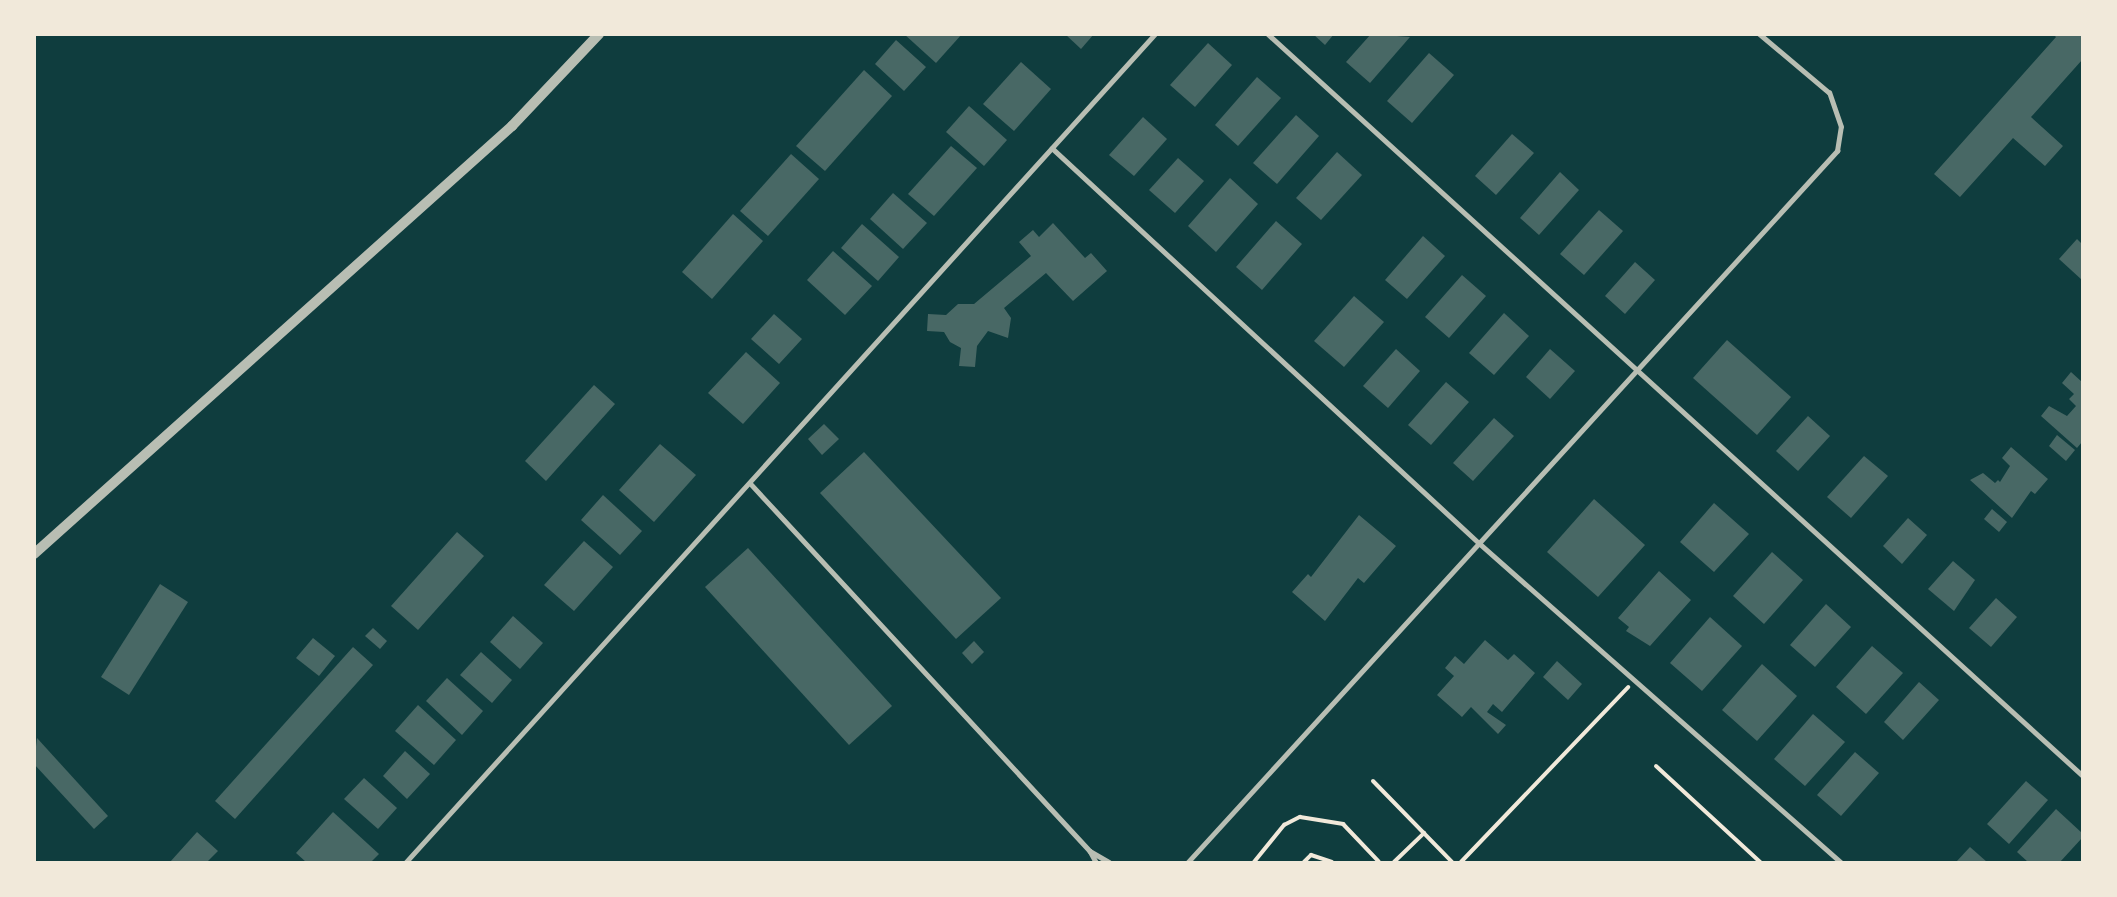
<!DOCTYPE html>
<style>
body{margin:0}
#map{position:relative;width:2117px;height:897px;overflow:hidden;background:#0f3d3e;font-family:Inter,sans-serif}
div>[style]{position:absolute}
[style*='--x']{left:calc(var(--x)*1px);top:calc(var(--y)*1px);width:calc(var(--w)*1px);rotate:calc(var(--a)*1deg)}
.building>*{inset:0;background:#486865}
.path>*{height:4px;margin:-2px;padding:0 2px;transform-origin:2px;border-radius:2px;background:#f1e9da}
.service>*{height:4.5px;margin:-2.25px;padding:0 2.25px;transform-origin:2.25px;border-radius:2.25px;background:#b8beb3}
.tertiary>*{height:10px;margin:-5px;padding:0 5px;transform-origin:5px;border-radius:5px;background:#b8beb3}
span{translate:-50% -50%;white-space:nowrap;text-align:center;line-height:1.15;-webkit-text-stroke:4.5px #f1e9da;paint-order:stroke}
.frame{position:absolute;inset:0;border:36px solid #f1e9da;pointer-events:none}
</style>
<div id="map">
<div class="building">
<div style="clip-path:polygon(904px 34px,962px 34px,936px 63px)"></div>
<div style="clip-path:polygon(1065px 34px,1094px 34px,1081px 49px)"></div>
<div style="clip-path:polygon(1313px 34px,1334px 34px,1325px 45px)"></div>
<div style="clip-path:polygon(1371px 34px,1410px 37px,1370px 83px,1346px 62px)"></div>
<div style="clip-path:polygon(2053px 34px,2082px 34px,2082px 60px,2031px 117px,2063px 146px,2045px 166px,2013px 138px,1960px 197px,1934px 174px,2056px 37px)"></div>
<div style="clip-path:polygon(896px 40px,926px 67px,904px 91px,875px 64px)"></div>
<div style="clip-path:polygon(1208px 43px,1232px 65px,1195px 107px,1170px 85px)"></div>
<div style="clip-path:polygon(1429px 53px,1454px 75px,1412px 123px,1387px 101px)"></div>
<div style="clip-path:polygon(1021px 62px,1051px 89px,1014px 131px,983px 104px)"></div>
<div style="clip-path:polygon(864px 70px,892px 96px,825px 171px,796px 146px)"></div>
<div style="clip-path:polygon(1257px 77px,1281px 98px,1238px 146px,1215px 125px)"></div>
<div style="clip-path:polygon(969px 106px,1007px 140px,984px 166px,946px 132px)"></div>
<div style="clip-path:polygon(1296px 115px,1319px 136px,1277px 184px,1253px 163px)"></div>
<div style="clip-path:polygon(1143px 117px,1167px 139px,1134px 176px,1109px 155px)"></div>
<div style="clip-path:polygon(1512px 134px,1534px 153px,1496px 195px,1475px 176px)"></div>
<div style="clip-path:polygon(951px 146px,977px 168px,934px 216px,908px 194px)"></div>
<div style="clip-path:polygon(1337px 152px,1362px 175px,1321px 220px,1296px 198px)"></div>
<div style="clip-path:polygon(791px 154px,819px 179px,768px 236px,740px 211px)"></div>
<div style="clip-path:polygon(1178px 158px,1204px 181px,1175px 213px,1149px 190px)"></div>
<div style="clip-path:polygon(1560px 172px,1579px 190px,1539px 235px,1520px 218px)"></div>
<div style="clip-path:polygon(1230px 178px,1258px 204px,1216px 252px,1188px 226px)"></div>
<div style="clip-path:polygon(893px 193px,927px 223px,903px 249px,870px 219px)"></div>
<div style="clip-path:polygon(1599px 210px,1623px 231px,1584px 275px,1560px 254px)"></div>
<div style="clip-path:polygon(733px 214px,763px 241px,712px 299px,682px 272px)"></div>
<div style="clip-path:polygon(1276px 221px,1302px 244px,1262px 290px,1236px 267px)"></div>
<div style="clip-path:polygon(1053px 223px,1085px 258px,1091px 253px,1107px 271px,1073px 301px,1046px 273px,1004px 308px,1011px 318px,1008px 338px,988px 331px,977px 346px,975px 367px,959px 366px,961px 348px,950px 342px,944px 332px,927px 331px,928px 314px,946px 315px,958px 304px,974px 304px,1031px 256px,1019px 242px,1033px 230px,1039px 237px)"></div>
<div style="clip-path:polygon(862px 224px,899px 257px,878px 281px,841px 248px)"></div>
<div style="clip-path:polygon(1423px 236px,1445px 256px,1407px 299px,1385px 280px)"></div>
<div style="clip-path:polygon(2077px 239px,2082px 244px,2082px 280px,2059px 259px)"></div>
<div style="clip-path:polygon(833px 251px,872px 286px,845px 315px,807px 280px)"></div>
<div style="clip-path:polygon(1635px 262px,1655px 280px,1625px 314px,1605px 296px)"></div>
<div style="clip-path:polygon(1462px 275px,1486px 296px,1449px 338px,1425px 317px)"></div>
<div style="clip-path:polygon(1354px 296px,1384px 322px,1344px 367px,1314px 341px)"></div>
<div style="clip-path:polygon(1504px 313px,1529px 336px,1494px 375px,1469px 353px)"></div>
<div style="clip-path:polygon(774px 314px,802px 339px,779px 364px,751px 339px)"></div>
<div style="clip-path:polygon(1727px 340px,1791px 397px,1757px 435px,1693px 378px)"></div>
<div style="clip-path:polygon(1396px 349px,1420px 371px,1388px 408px,1363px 386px)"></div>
<div style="clip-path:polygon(1550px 349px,1575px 371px,1550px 399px,1526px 377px)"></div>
<div style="clip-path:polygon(746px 352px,780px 383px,743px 424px,708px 393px)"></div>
<div style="clip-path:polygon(2071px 372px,2082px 382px,2082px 442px,2077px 448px,2041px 416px,2049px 406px,2067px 416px,2076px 406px,2069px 399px,2074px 394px,2062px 383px)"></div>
<div style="clip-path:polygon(1446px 382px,1469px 402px,1431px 445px,1408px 425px)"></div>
<div style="clip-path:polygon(594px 385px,615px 404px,546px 481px,525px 461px)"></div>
<div style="clip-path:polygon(1808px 416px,1830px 436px,1798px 471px,1776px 451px)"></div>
<div style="clip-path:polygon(1494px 418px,1514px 436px,1473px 481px,1453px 463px)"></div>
<div style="clip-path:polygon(824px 424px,839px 439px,822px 455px,808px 439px)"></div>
<div style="clip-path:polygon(2057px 435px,2075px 450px,2066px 461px,2049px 446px)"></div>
<div style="clip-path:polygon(660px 444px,696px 475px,654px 522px,619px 490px)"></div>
<div style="clip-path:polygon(2011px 447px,2048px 479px,2035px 494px,2031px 491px,2012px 518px,1970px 480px,1983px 473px,1995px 483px,1998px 480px,2000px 482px,2010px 466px,2002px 458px)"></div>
<div style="clip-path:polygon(864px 452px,1001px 598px,956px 639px,820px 493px)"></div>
<div style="clip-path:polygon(1864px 456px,1888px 476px,1851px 518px,1827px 497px)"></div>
<div style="clip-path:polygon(603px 495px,642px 531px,620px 555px,581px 520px)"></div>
<div style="clip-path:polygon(1594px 499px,1645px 545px,1598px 597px,1547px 552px)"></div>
<div style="clip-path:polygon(1714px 503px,1749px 534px,1714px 572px,1680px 542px)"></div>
<div style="clip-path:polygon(1992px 509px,2007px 522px,1999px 532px,1984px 519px)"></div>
<div style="clip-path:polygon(1359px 515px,1396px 546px,1364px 583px,1358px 578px,1325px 621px,1292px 592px,1308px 574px,1311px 577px)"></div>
<div style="clip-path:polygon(1908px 518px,1927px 535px,1902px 564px,1883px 546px)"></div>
<div style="clip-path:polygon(457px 532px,484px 556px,418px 630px,391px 606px)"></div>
<div style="clip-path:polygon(584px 541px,613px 567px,574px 611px,544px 585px)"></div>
<div style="clip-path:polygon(748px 548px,892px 706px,849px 745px,705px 587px)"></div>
<div style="clip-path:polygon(1772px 552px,1803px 580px,1764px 624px,1733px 596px)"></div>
<div style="clip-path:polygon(1953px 561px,1975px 580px,1954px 611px,1928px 589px)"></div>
<div style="clip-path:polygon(1659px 571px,1691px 600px,1650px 646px,1626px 631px,1629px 627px,1618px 618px)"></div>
<div style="clip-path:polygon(160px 584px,188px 602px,129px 695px,101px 677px)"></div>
<div style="clip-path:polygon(1996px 598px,2017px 617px,1991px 647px,1969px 628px)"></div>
<div style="clip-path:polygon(1826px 604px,1851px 627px,1815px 667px,1790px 645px)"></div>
<div style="clip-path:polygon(513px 616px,543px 643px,520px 669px,490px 642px)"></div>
<div style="clip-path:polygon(1710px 617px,1742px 646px,1702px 691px,1670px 663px)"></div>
<div style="clip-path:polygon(373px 628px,387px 641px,380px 649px,365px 636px)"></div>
<div style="clip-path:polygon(313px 638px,335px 656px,319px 676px,296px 658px)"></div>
<div style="clip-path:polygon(1485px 640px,1508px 660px,1514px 654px,1535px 673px,1502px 712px,1493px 704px,1487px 712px,1506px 725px,1498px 734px,1471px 707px,1462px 717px,1437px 695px,1454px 676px,1445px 668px,1455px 656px,1464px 664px)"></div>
<div style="clip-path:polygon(974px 641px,984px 652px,972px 664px,962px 653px)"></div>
<div style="clip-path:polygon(1872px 646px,1903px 673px,1866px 714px,1836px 687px)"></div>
<div style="clip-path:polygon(353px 647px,373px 665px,235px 819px,215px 801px)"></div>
<div style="clip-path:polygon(481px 652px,512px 680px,492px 703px,460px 675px)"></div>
<div style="clip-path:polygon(1557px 661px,1582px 684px,1568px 700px,1543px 677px)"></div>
<div style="clip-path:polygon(1762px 664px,1797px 696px,1757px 741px,1722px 710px)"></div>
<div style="clip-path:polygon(447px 678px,483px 711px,462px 735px,426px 701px)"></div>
<div style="clip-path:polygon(1919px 682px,1939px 700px,1903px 740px,1884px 722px)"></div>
<div style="clip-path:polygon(418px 705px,456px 740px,434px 765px,395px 731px)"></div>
<div style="clip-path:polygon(1813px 714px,1845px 742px,1805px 786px,1774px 759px)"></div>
<div style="clip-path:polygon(37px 738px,108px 816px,94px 829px,34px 764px)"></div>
<div style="clip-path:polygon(405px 751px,430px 774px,407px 799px,383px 776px)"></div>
<div style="clip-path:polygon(1855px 752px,1879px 773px,1841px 816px,1817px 795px)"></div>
<div style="clip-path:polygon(364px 778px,397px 808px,378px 829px,344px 799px)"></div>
<div style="clip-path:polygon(2026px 781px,2048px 800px,2009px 844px,1987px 824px)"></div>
<div style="clip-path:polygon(2056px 809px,2082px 833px,2082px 838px,2060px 862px,2028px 862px,2017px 852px)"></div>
<div style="clip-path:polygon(333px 812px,379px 854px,371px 862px,306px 862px,296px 853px)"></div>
<div style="clip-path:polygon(197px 832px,218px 851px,207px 862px,170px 862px)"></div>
<div style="clip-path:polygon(1970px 847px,1987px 862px,1956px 862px)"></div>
</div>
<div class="path">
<div style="--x:1656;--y:766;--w:142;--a:42.7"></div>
<div style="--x:1373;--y:781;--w:113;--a:45.7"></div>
<div style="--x:1254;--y:862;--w:48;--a:-51"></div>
<div style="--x:1284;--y:825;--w:18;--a:-27"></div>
<div style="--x:1300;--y:817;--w:44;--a:9.2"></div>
<div style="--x:1343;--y:824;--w:52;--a:46.5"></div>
<div style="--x:1304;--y:862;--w:10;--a:-45"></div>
<div style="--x:1311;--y:855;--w:22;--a:18"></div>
<div style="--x:1394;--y:862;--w:42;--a:-44"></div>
<div style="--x:1461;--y:862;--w:242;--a:-46.3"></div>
</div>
<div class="service">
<div style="--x:1268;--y:34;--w:1101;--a:42.31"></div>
<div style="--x:1052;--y:148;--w:582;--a:42.77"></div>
<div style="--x:1479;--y:543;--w:482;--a:41.4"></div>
<div style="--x:750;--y:483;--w:501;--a:47.26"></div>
<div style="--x:1090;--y:851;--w:13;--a:61"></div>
<div style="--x:1090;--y:851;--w:22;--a:30"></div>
<div style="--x:406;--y:862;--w:1117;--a:-47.87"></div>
<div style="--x:1188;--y:862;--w:963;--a:-47.61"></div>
<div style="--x:1837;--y:151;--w:24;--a:-81"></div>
<div style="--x:1841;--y:127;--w:36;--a:-109"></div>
<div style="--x:1829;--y:93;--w:92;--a:-139.9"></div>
</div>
<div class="tertiary">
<div style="--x:34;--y:554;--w:642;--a:-41.84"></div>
<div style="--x:512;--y:126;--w:127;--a:-46.6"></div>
</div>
<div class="frame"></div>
</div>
